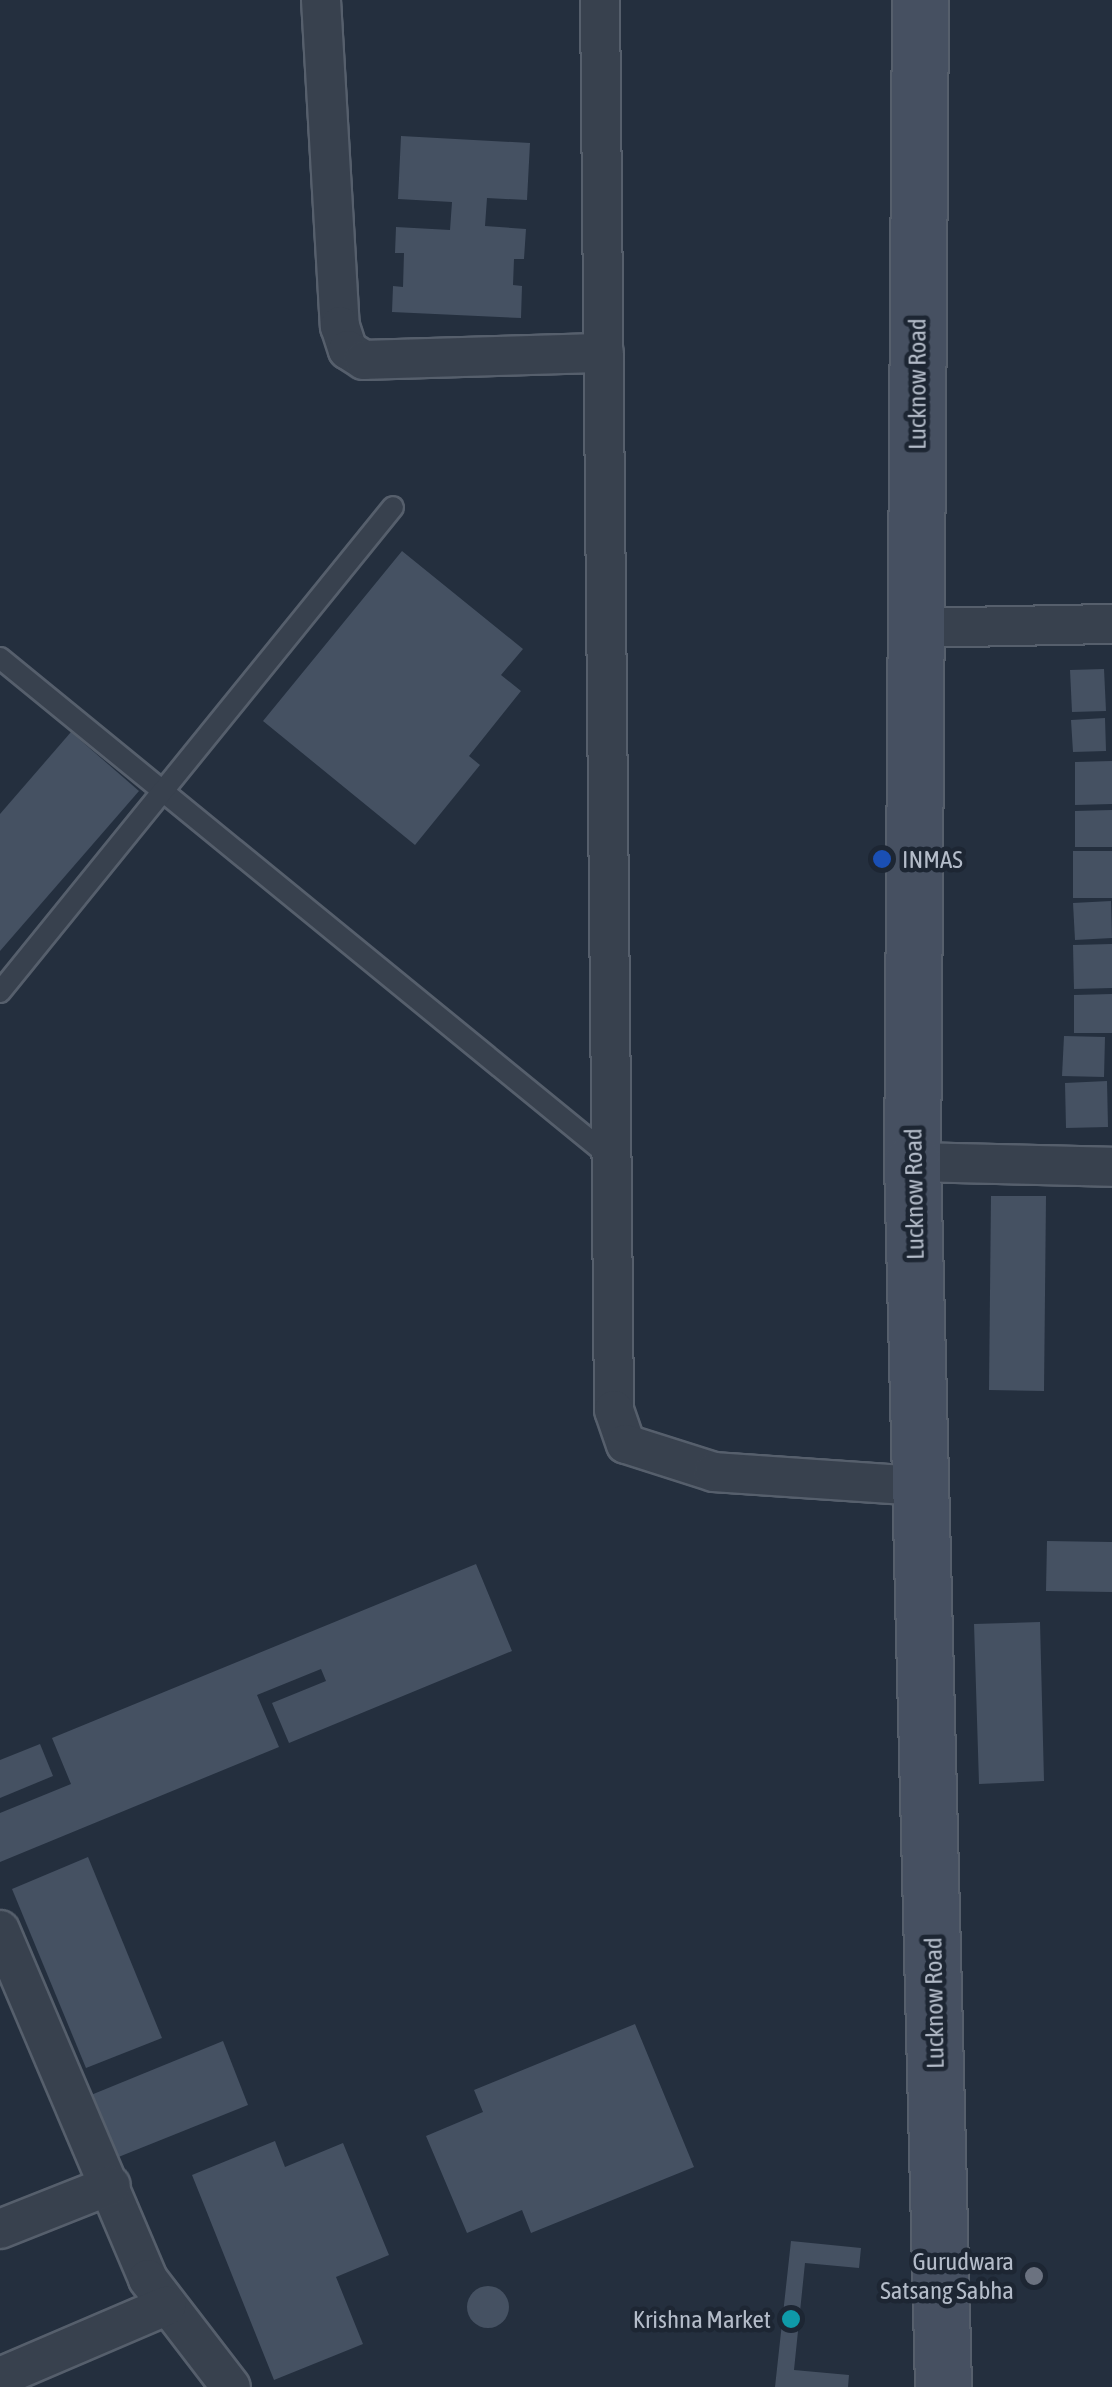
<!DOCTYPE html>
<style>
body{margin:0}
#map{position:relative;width:1112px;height:2387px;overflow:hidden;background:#242f3e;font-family:"Asap Condensed",sans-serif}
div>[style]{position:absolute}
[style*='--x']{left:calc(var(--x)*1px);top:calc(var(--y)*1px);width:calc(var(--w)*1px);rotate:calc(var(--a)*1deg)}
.building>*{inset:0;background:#455162}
.round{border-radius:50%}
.roads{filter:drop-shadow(2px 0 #565f6c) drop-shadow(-2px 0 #565f6c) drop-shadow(0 2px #565f6c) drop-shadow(0 -2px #565f6c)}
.lane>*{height:20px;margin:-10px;padding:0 10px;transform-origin:10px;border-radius:10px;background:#38414e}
.street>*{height:38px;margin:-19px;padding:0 19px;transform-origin:19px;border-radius:19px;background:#38414e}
.secondary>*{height:55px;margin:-27.5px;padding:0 27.5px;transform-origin:27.5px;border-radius:27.5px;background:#465061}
.dots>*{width:28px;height:28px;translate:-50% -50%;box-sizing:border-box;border:5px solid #1d2633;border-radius:50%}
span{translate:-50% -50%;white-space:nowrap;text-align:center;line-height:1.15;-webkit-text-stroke:9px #1d2633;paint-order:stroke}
.street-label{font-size:25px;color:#b4bcc9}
.poi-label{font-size:25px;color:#b4bcc9}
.left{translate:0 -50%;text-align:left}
.right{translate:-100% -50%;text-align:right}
</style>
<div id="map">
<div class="building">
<div style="clip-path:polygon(401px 136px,530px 143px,527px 200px,487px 198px,485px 226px,526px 229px,524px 259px,514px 259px,513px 285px,522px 286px,521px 318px,392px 312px,393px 286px,403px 287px,404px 253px,395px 253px,396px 227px,450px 230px,452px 202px,398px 199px)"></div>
<div style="clip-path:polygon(402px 551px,523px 649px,501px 675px,521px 691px,469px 756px,480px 765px,415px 845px,263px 721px)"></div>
<div style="clip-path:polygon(1104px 669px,1106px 711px,1072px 712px,1070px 670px)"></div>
<div style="clip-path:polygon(1105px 718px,1106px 751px,1073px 752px,1071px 720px)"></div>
<div style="clip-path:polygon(71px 732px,139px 791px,0 951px,0 814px)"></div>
<div style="clip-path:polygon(1112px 761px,1112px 804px,1075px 805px,1075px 762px)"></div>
<div style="clip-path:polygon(1112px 810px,1112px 847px,1075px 847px,1075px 811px)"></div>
<div style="clip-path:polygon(1073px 851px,1112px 851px,1112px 898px,1073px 898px)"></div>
<div style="clip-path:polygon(1111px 901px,1112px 938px,1075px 940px,1073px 903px)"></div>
<div style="clip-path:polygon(1112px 944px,1112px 988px,1074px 989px,1073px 945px)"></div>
<div style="clip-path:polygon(1112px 994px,1112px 1033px,1074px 1033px,1074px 995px)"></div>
<div style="clip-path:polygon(1064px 1036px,1105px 1037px,1104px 1077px,1062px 1076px)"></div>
<div style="clip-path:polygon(1107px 1081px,1108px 1127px,1066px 1128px,1065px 1083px)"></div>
<div style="clip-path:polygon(991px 1196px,1046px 1196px,1044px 1391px,989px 1390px)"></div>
<div style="clip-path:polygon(1047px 1541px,1112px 1542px,1112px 1592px,1046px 1591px)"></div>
<div style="clip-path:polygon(476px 1564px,512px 1651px,289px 1743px,272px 1703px,326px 1681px,321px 1669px,257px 1695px,279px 1747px,0 1862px,0 1813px,71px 1784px,52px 1738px)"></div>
<div style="clip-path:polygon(1040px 1622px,1044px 1781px,979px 1784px,974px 1624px)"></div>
<div style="clip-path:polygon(40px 1744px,53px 1776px,0 1798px,0 1760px)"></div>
<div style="clip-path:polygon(88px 1857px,162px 2038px,86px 2068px,12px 1889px)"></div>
<div style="clip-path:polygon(635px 2024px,694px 2167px,531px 2233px,522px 2210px,467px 2233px,426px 2136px,483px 2112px,474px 2090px)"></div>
<div style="clip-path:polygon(223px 2041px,248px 2105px,116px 2158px,91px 2095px)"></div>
<div style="clip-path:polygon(275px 2141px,285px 2167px,343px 2143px,389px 2255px,336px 2277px,363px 2344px,274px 2380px,192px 2175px)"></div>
<div style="clip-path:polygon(791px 2241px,861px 2248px,859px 2268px,805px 2263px,794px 2370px,849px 2375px,848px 2387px,775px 2387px)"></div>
<div class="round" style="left:467px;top:2286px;width:42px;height:42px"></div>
</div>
<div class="roads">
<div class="lane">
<div style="--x:0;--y:658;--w:793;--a:39.27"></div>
<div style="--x:0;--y:992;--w:624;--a:-50.98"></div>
</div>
<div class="street">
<div style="--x:321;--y:0;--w:327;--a:86.7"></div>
<div style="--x:340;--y:326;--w:25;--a:72"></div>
<div style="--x:348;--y:350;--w:19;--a:32"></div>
<div style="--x:364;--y:360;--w:240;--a:-1.7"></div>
<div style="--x:600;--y:0;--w:1410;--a:89.43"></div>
<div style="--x:614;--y:1410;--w:36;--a:71"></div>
<div style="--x:626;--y:1444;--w:92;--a:17.7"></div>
<div style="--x:714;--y:1472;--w:207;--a:3.9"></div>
<div style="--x:916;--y:628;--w:196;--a:-1.2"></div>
<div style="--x:912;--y:1162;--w:200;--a:1.4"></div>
<div style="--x:0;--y:1930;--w:379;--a:67"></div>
<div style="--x:148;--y:2279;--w:136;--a:52.5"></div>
<div style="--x:0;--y:2229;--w:119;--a:-21.6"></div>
<div style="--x:0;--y:2377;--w:181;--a:-23.2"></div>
</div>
<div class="secondary">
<div style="--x:920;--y:0;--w:1162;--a:90.39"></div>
<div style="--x:912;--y:1162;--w:1225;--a:88.55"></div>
</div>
</div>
<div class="dots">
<div style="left:882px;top:859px;background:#1a4fb4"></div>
<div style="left:1034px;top:2276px;background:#6b7280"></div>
<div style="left:791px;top:2319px;background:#0f9aa8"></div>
</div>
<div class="street-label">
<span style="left:917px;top:384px;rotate:-90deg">Lucknow Road</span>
<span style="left:914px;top:1194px;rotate:-91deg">Lucknow Road</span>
<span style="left:934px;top:2003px;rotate:-91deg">Lucknow Road</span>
</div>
<div class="poi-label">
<span class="left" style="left:902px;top:859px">INMAS</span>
<span class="right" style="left:1014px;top:2276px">Gurudwara<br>Satsang Sabha</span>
<span class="right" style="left:771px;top:2319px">Krishna Market</span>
</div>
</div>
